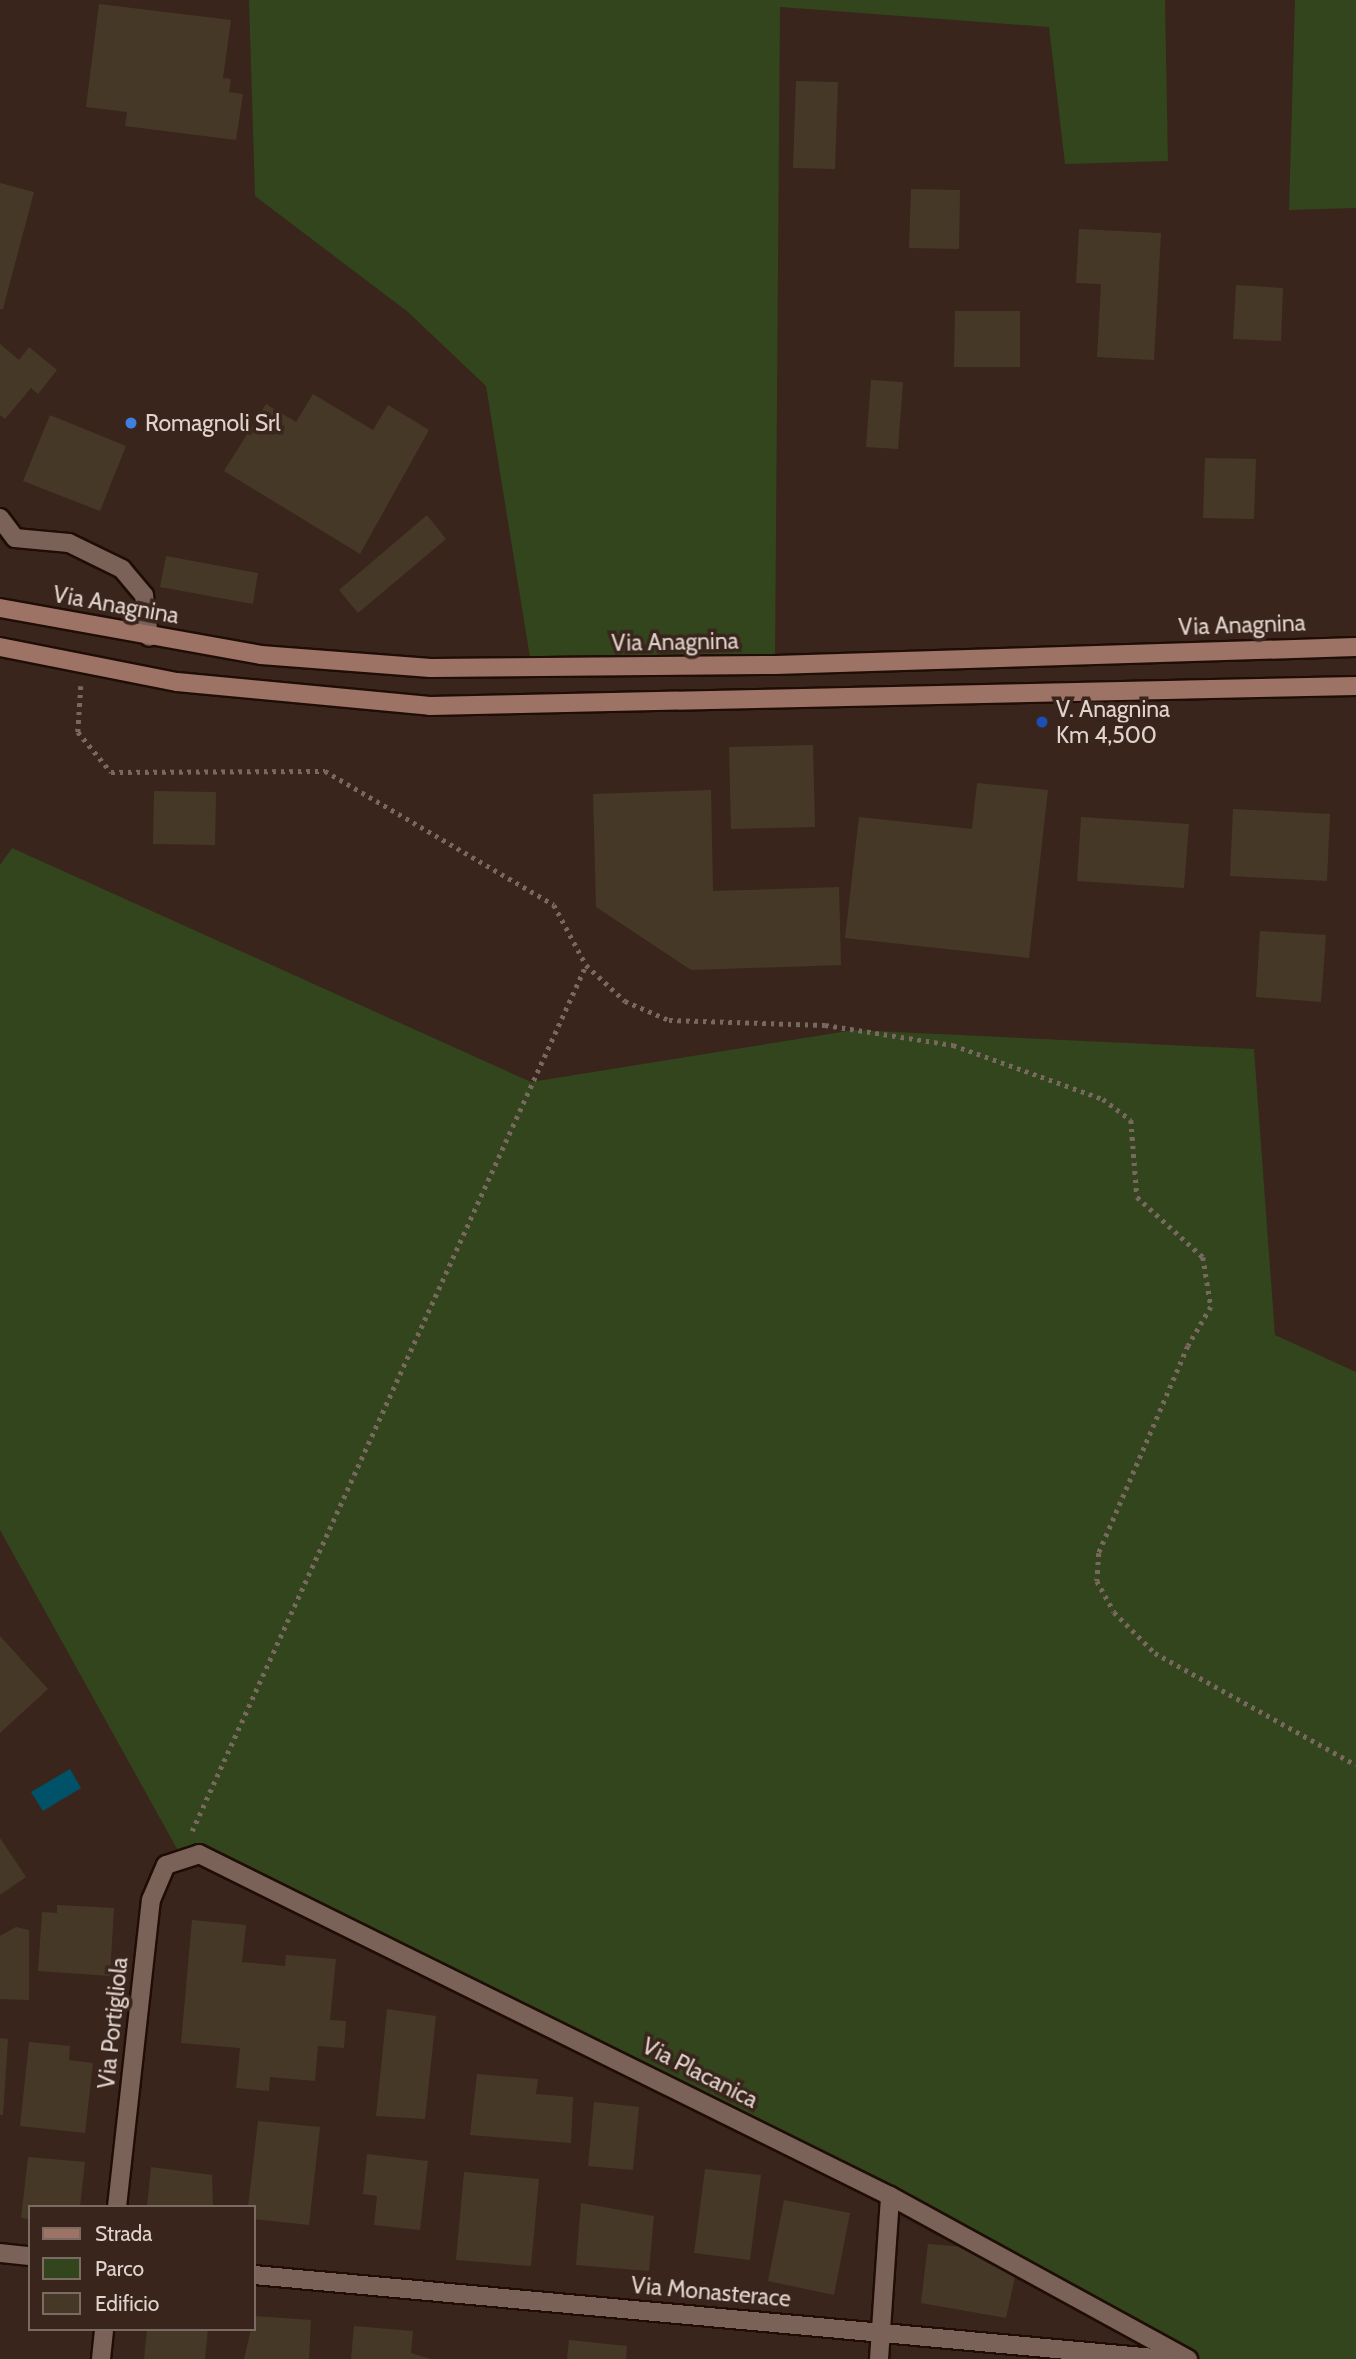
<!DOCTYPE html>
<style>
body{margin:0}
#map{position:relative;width:1356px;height:2359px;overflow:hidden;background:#39251c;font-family:Cabin,sans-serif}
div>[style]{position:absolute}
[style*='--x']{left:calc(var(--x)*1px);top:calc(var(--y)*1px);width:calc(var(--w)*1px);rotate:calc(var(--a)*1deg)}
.green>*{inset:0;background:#32451c}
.water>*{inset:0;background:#005268}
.building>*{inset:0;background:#463827}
.path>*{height:4.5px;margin-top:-2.25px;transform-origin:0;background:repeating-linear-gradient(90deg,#796860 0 3.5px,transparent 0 8.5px)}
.roads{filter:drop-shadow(2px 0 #1f0d06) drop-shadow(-2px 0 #1f0d06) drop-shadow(0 2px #1f0d06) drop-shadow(0 -2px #1f0d06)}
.minor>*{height:18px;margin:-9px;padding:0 9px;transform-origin:9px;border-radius:9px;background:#7a6258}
.secondary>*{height:18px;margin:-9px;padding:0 9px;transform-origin:9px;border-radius:9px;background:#9c7365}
.dots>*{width:19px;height:19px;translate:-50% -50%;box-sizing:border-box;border:4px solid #39251c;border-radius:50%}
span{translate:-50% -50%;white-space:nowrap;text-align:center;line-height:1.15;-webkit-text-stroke:7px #39251c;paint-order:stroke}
.poi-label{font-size:23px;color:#e0d3cd}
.left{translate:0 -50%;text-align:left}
.street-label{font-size:23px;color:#e0d3cd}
.legend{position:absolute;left:28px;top:2205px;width:228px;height:126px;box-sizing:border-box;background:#39251c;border:2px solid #7c6b63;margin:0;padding:9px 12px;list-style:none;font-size:21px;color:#e0d3cd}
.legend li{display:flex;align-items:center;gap:14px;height:35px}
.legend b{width:35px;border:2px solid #7c6b63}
</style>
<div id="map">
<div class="green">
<div style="clip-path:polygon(249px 0,1165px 0,1168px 161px,1065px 164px,1049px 27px,780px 7px,775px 665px,532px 670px,486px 386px,408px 312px,255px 196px)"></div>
<div style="clip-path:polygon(1295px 0,1356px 0,1356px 208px,1289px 210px)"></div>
<div style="clip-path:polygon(12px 848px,531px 1082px,854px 1030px,1254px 1049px,1275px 1335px,1356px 1372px,1356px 2359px,1188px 2359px,220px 1860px,181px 1856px,0 1530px,0 865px)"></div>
</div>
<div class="water">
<div style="clip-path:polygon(70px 1769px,81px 1788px,43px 1811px,31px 1792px)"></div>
</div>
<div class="building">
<div style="clip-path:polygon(99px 4px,231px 20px,223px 78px,231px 79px,229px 92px,243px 94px,236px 140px,125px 126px,127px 112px,86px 107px)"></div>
<div style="clip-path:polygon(796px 81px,838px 82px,835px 169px,793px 168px)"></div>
<div style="clip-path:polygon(0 183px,34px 192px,3px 309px,0 309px)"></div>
<div style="clip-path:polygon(911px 189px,960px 190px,959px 249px,909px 248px)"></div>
<div style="clip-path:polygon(1079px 229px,1161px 233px,1154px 360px,1097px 357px,1101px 284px,1076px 283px)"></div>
<div style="clip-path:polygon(1236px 285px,1283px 288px,1281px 341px,1233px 339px)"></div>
<div style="clip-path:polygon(955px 311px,1020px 311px,1020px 367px,954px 367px)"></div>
<div style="clip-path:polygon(0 344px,19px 360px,29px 347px,57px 370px,38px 394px,31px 388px,5px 419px,0 415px)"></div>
<div style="clip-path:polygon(871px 380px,903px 382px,898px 449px,866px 447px)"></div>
<div style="clip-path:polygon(313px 394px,373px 430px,388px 405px,429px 430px,360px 554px,224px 471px,266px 404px,296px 422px)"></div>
<div style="clip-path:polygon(50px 415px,126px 446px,100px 511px,23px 481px)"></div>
<div style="clip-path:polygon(1205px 458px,1256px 459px,1254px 519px,1203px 518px)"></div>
<div style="clip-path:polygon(427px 515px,446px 539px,358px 613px,339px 590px)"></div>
<div style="clip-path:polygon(166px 556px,258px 573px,253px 604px,160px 587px)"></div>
<div style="clip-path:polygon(813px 745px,815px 827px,731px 829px,729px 747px)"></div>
<div style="clip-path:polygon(977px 783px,1048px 790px,1029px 958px,845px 938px,859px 817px,972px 829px)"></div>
<div style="clip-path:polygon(711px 790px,713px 891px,839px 887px,841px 965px,691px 970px,596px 907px,593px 794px)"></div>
<div style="clip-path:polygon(154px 791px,216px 792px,215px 845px,153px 844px)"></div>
<div style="clip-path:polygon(1233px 809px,1330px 814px,1327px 881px,1230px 876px)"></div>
<div style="clip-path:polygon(1081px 817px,1189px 824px,1184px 888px,1077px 881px)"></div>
<div style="clip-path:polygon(1260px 931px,1326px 935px,1321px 1002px,1256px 997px)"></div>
<div style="clip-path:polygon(0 1636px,48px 1689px,0 1733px)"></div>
<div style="clip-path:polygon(0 1838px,26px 1877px,0 1895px)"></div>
<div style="clip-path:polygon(57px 1905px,114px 1908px,110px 1976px,38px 1971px,42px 1912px,57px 1913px)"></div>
<div style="clip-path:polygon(192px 1920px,246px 1925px,242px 1962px,285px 1966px,286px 1955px,336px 1959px,330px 2020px,346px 2021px,344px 2048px,318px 2046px,315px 2081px,270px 2077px,269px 2091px,236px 2088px,240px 2048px,181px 2043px)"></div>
<div style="clip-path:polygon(16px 1927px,29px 1930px,29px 2000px,0 1999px,0 1936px)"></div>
<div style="clip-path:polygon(387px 2009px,436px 2016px,425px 2119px,376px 2116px)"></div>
<div style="clip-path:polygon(0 2038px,8px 2039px,3px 2115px,0 2115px)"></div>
<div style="clip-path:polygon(29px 2042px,70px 2046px,69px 2060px,93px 2063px,85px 2133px,20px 2126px)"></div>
<div style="clip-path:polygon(477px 2074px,538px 2079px,536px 2094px,573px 2097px,571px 2143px,470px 2135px)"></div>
<div style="clip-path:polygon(594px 2102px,639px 2107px,633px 2170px,588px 2166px)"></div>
<div style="clip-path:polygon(258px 2121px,320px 2127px,309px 2225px,254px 2219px,248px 2207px)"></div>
<div style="clip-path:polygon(367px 2154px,428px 2161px,420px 2230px,374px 2225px,377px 2196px,363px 2194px)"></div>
<div style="clip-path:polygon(28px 2157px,85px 2162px,80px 2207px,30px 2207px,30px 2219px,21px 2218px)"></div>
<div style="clip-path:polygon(151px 2167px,212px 2175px,213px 2207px,147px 2207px)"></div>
<div style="clip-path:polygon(705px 2169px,761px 2175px,750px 2260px,694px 2253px)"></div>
<div style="clip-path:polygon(464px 2172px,539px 2179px,531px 2266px,456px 2260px)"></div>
<div style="clip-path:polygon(784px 2200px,850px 2213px,834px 2295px,768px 2281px)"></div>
<div style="clip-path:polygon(581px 2203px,654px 2216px,649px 2271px,576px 2265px)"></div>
<div style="clip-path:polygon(928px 2244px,965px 2247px,1015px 2277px,1006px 2318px,921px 2303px)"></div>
<div style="clip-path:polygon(254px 2316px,311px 2320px,309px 2359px,244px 2359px)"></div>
<div style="clip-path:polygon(354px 2326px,413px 2331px,411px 2353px,431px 2359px,351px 2359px)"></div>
<div style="clip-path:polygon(147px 2329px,208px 2329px,205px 2359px,144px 2359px)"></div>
<div style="clip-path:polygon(569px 2340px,627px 2346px,626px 2359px,567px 2359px)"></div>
</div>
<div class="path">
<div style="--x:81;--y:686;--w:46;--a:93.7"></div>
<div style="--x:78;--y:732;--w:52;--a:50.5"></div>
<div style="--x:111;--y:772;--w:214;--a:-0.3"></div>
<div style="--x:325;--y:771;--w:265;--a:30.3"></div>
<div style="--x:554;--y:905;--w:68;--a:61.9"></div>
<div style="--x:586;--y:965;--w:53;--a:42.7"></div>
<div style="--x:625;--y:1001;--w:48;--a:23.4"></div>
<div style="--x:669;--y:1020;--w:156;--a:1.8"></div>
<div style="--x:825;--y:1025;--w:130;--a:8.9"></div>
<div style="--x:953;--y:1045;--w:159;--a:19.8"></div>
<div style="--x:1103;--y:1099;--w:35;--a:37"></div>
<div style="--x:1131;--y:1120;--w:77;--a:85.5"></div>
<div style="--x:1137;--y:1197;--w:89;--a:42.3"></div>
<div style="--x:1203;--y:1257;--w:51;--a:80.9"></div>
<div style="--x:1211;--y:1307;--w:45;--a:120.5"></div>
<div style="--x:1188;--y:1346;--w:225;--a:113.3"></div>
<div style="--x:1099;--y:1553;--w:28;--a:94"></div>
<div style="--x:1097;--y:1581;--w:35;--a:61"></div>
<div style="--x:1114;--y:1612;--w:58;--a:45"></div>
<div style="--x:1155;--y:1653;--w:230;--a:29.1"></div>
<div style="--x:192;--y:1831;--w:951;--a:-65.54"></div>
</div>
<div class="roads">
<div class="minor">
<div style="--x:0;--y:518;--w:25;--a:53"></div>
<div style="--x:15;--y:538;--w:54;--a:5.3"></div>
<div style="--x:69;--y:543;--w:59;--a:26.1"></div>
<div style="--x:122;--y:569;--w:34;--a:50"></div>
<div style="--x:144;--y:595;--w:42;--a:83.2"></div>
<div style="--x:117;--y:2207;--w:309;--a:-83.7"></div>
<div style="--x:151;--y:1900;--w:38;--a:-67"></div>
<div style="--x:166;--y:1865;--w:35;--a:-18"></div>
<div style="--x:199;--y:1854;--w:771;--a:26.33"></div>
<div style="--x:890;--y:2196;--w:340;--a:28.7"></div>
<div style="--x:0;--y:2253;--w:30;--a:6"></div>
<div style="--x:254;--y:2275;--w:914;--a:5.27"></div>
<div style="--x:101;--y:2359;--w:30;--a:-84"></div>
<div style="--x:879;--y:2359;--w:163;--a:-86.1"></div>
</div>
<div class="secondary">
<div style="--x:0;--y:608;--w:265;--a:10.2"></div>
<div style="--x:261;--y:655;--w:170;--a:4.4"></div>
<div style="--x:431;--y:668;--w:344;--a:-0.5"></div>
<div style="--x:775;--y:665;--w:581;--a:-1.77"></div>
<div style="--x:0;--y:647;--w:180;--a:11.2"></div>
<div style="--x:177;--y:682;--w:254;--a:5.4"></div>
<div style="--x:430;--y:706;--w:926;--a:-1.24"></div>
</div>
</div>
<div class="dots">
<div style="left:131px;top:423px;background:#3f7fe0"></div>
<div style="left:1042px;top:722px;background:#1a4fb4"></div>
</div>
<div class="poi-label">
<span class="left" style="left:145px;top:423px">Romagnoli Srl</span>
<span class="left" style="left:1056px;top:722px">V. Anagnina<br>Km 4,500</span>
</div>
<div class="street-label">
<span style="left:116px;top:605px;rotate:10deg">Via Anagnina</span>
<span style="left:1242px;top:625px;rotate:-2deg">Via Anagnina</span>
<span style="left:675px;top:642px;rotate:-1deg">Via Anagnina</span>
<span style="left:113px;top:2023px;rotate:-84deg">Via Portigliola</span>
<span style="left:700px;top:2073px;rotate:27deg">Via Placanica</span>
<span style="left:711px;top:2292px;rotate:5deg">Via Monasterace</span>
</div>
<ul class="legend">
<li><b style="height:9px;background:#9c7365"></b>Strada</li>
<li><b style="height:19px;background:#32451c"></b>Parco</li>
<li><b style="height:19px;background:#463827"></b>Edificio</li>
</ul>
</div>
